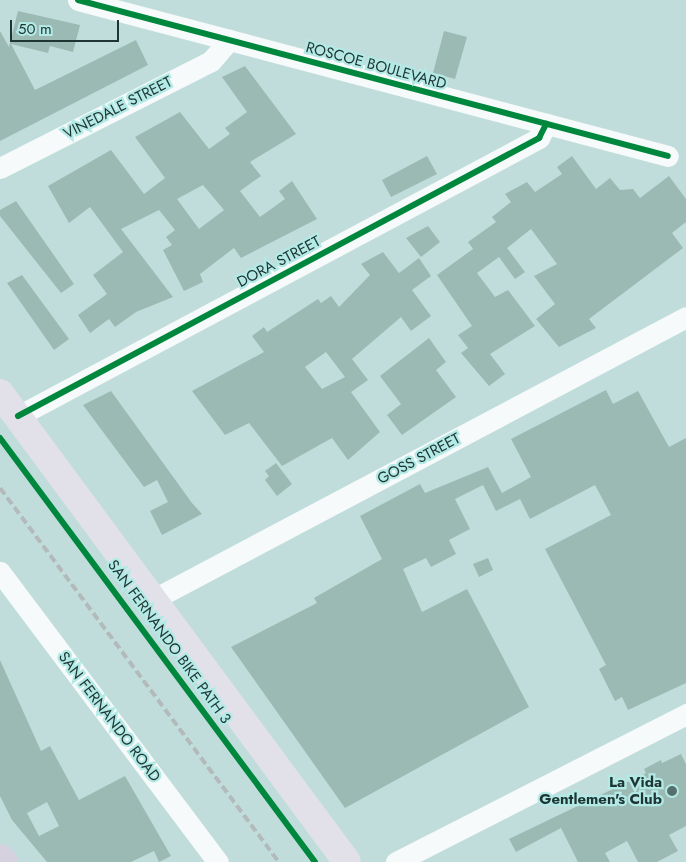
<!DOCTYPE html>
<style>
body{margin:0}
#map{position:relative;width:686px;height:862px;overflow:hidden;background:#c0dddc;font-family:Jost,sans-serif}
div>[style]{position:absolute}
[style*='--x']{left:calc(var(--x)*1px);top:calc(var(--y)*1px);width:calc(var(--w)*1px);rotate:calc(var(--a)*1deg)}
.building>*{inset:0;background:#9cbab4}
.minor>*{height:21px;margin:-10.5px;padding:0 10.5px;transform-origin:10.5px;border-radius:10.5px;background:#f6fafa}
.major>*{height:28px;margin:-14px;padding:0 14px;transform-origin:14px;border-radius:14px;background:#e2e1ea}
.highway>*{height:28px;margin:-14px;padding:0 14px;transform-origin:14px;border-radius:14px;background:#d5d1df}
.rail>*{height:4px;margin-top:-2px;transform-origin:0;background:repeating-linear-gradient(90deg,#b3baba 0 8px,transparent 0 12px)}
.cycleway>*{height:6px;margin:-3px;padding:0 3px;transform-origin:3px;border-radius:3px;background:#00873e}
.dots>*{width:14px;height:14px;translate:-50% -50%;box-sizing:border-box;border:2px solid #b3eae6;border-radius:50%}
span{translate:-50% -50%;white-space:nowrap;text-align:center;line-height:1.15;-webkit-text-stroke:4.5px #b3eae6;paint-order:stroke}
.street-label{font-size:15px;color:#1e3533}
.poi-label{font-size:15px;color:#1e3533;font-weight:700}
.right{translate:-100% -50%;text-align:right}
.scale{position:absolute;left:10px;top:20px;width:109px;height:22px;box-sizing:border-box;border:2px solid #1e3533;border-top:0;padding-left:6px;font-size:15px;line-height:18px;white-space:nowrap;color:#1e3533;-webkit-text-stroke:4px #b3eae6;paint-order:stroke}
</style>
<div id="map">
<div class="building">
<div style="clip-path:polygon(18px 11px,80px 25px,73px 52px,50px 46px,48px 53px,11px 44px,35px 90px,136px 40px,148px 65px,0 141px,0 31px,9px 47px)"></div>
<div style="clip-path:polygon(444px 31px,467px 37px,455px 79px,433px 73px)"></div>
<div style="clip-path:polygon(evenodd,245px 66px,296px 134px,250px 162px,261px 176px,240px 191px,260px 217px,285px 199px,279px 191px,292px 181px,317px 219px,241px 258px,234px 248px,200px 274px,203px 282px,184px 291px,163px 250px,172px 245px,166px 237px,175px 230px,159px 210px,121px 229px,173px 297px,136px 312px,115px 327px,109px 319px,90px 333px,78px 315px,107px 294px,93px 275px,123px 252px,90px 207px,69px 223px,48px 186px,111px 150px,144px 194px,165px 178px,135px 137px,180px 112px,209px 149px,230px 134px,225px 128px,247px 112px,222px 77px,245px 66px,203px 185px,224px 210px,199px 229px,177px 199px,203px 185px)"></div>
<div style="clip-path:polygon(427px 156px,437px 174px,391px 197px,382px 180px)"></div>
<div style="clip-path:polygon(572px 156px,596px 189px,610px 178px,620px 190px,633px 189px,640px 198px,669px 176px,686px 199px,686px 222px,672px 233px,683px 248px,589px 319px,596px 328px,559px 347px,536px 319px,555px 304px,534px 276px,557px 264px,531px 229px,507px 248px,525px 272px,515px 279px,499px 257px,477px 273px,495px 297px,508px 290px,535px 326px,490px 354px,505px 374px,489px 386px,461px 353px,468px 348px,458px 335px,472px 326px,437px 275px,473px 249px,468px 242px,496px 222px,492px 217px,511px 202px,505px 194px,527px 182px,535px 192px,562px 174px,557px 167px)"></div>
<div style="clip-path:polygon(16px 201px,74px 284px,61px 293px,0 216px,0 210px)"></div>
<div style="clip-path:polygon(428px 226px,440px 242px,421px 257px,406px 238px)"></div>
<div style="clip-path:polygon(evenodd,383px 252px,399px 273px,419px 258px,431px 276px,412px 290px,431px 316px,411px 331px,401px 317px,352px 359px,368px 380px,351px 392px,380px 432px,348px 460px,332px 438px,282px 466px,249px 423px,225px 435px,192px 391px,264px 352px,252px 336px,264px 327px,267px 332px,318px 299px,321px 303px,331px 296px,339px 307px,370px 275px,361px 264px,383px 252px,326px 352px,345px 377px,322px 389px,305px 367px,326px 352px)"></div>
<div style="clip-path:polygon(22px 275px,69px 339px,54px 350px,7px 283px)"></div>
<div style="clip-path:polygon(429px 338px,446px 362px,436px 370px,456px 397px,402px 435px,387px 415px,401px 404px,380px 376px)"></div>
<div style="clip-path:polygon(606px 390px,613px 404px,638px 391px,669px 447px,686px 438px,686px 683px,628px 710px,622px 697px,615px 701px,599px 669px,606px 665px,545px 549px,611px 515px,595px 485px,530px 519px,520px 499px,496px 511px,483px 485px,455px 499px,470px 529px,449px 540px,456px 554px,431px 567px,426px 558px,403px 569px,422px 612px,467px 589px,529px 707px,345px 808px,231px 647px,317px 603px,314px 598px,382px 559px,360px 516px,420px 484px,425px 493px,488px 467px,502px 493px,531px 477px,511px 439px)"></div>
<div style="clip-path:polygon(111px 391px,192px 503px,202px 514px,162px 535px,150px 511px,168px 502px,157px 480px,144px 487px,83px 405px)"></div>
<div style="clip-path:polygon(276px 463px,292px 484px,277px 496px,265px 480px,269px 476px,265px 471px)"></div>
<div style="clip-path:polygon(488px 558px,493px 570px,479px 577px,473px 564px)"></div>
<div style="clip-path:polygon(evenodd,0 660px,41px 751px,50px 746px,79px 800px,125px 776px,171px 856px,159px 862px,154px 851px,131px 862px,47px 862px,12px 820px,0 796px,0 660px,47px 802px,59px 826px,39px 836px,27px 813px,47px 802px)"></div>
<div style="clip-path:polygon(681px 754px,686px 764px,686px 826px,669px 835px,678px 851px,657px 862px,638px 862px,627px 841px,605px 853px,610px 862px,578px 862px,561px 828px,516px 852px,509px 839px,646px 773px,644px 769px,661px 760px,662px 763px)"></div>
</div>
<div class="minor">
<div style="--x:78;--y:0;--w:610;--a:14.81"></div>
<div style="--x:0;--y:168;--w:237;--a:-26.9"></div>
<div style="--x:211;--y:61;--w:28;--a:-49"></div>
<div style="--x:18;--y:416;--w:591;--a:-28.08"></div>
<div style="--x:539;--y:138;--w:16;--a:-63"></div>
<div style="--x:0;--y:572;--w:363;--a:53.1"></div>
<div style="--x:152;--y:600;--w:604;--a:-27.92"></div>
<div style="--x:396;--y:862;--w:326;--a:-27"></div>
</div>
<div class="major">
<div style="--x:0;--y:393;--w:583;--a:53.5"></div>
</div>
<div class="highway">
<div style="--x:0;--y:858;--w:6;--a:45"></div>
</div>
<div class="rail">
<div style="--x:0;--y:488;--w:467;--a:53.3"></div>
</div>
<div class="cycleway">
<div style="--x:78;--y:0;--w:610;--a:14.81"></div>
<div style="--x:18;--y:416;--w:591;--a:-28.08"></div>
<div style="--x:539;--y:138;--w:16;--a:-63"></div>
<div style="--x:0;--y:438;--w:528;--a:53.39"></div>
</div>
<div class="dots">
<div style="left:672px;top:791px;background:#57706e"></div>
</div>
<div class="street-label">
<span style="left:376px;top:66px;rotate:15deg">ROSCOE BOULEVARD</span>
<span style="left:118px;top:108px;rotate:-27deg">VINEDALE STREET</span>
<span style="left:279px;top:262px;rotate:-28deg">DORA STREET</span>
<span style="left:419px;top:459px;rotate:-28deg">GOSS STREET</span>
<span style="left:169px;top:642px;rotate:54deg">SAN FERNANDO BIKE PATH 3</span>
<span style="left:109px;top:717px;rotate:53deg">SAN FERNANDO ROAD</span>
</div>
<div class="poi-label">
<span class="right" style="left:662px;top:791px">La Vida<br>Gentlemen's Club</span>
</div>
<div class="scale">50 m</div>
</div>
